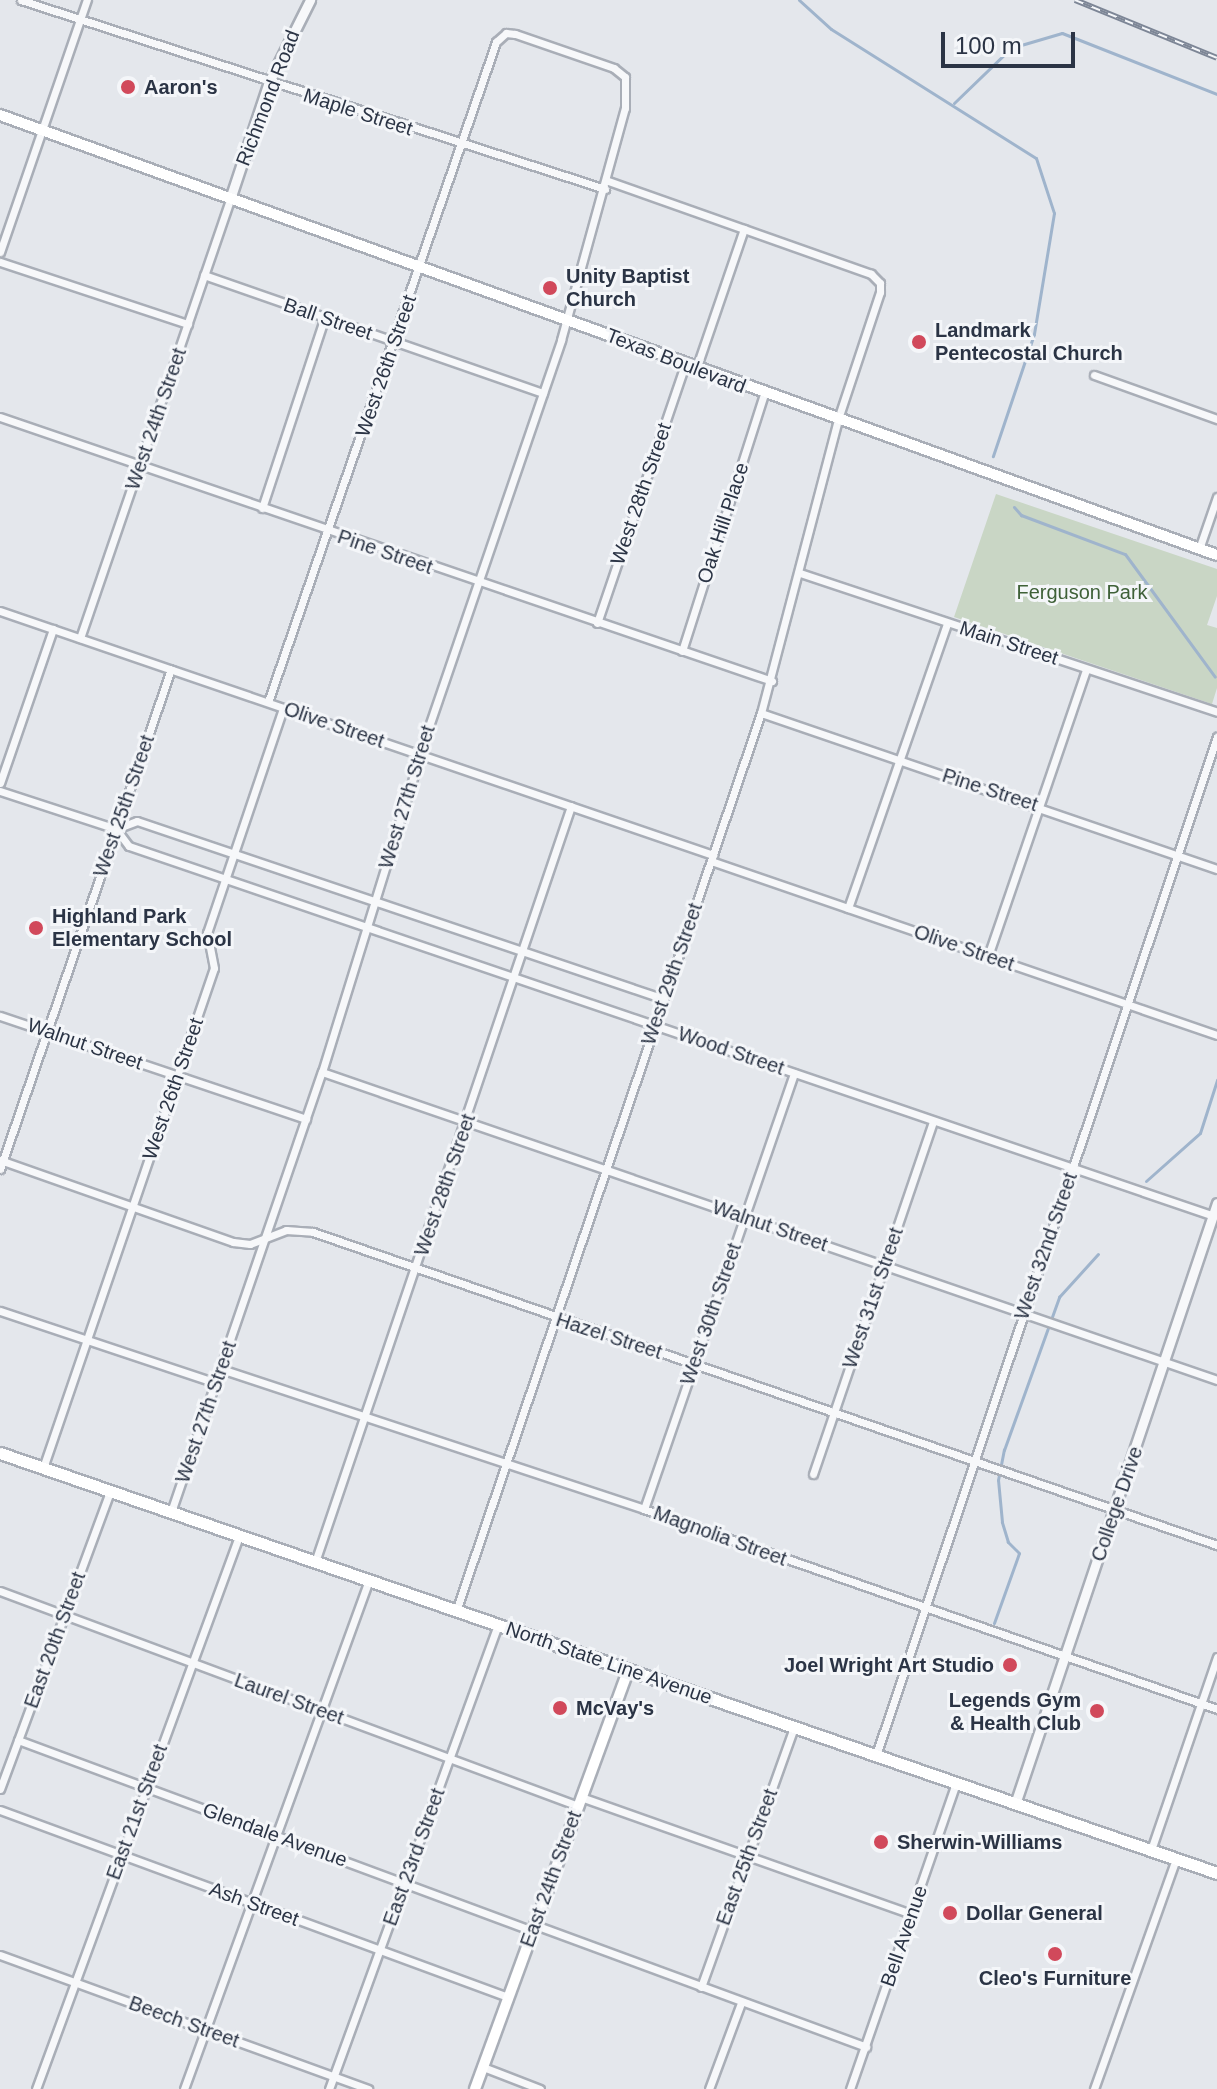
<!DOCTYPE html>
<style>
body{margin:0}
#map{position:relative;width:1217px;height:2089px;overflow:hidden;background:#e4e7ec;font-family:Arial,sans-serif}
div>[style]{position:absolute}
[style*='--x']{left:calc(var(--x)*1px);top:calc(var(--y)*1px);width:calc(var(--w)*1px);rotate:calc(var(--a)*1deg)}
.green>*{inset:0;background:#c9d6c5}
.stream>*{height:3px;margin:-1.5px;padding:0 1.5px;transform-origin:1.5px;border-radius:1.5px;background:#9fb4cc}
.roads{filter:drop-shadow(2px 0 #a9aeb7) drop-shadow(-2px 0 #a9aeb7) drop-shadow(0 2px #a9aeb7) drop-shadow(0 -2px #a9aeb7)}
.minor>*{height:7px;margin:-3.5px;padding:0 3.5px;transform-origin:3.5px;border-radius:3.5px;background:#f7f8fa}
.tertiary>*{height:9px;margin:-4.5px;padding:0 4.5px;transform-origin:4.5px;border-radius:4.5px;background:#f7f8fa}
.secondary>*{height:10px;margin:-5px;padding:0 5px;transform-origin:5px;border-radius:5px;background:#fff}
.primary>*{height:11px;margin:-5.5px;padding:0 5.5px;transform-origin:5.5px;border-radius:5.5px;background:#fff}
.rail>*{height:6px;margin-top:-3px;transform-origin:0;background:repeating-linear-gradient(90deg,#f4f6f9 0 9px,#7d8696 0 18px);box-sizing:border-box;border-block:2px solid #7d8696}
.dots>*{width:22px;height:22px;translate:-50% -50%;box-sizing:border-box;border:4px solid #f4f6f9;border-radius:50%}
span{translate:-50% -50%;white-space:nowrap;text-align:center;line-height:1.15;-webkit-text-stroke:6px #f4f6f9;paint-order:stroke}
.poi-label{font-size:20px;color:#2b3445;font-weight:700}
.left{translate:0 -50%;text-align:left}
.right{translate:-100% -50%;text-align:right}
.street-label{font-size:20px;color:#2b3445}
.park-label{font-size:20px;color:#3f6138}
.scale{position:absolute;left:941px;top:32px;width:134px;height:36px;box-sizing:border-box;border:4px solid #2b3445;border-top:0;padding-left:10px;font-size:24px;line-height:28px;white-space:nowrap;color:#2b3445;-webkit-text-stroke:6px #f4f6f9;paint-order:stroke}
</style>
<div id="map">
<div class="green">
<div style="clip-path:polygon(996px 494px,1217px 569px,1217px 596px,1207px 625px,1217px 628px,1217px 688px,1212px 704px,954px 617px)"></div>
</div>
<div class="stream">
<div style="--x:799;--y:0;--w:43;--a:42.2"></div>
<div style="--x:831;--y:29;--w:242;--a:32.2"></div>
<div style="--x:1036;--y:158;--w:58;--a:71.9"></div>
<div style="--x:1054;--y:213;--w:123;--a:99.4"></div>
<div style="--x:1034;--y:334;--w:129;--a:108.6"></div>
<div style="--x:954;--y:103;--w:79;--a:-44"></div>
<div style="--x:1011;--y:48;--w:53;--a:-16.4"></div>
<div style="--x:1062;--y:33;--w:167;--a:21.5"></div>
<div style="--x:1014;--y:507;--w:11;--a:49"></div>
<div style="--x:1021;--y:515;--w:111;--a:20.6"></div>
<div style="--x:1125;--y:554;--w:152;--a:53.8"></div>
<div style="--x:1146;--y:1181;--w:72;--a:-41.6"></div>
<div style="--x:1200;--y:1133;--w:56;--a:-72.2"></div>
<div style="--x:994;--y:1623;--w:74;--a:-70.3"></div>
<div style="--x:1019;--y:1553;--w:16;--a:-135"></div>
<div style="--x:1008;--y:1542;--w:21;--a:-107"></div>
<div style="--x:1002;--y:1522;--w:42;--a:-95.4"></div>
<div style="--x:998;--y:1480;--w:31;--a:-79"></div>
<div style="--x:1004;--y:1450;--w:163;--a:-70.2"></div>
<div style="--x:1059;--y:1297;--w:58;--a:-47.8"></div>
</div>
<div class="roads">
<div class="minor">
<div style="--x:21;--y:0;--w:614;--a:17.93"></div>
<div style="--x:0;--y:252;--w:267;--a:-71"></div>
<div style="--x:0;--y:262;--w:198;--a:18.3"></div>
<div style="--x:204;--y:275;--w:359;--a:19.2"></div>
<div style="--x:696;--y:369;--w:148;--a:-71.1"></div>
<div style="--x:1094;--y:375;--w:131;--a:19.7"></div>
<div style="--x:0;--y:417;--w:816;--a:18.88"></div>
<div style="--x:262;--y:508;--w:199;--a:-71.8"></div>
<div style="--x:1199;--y:549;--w:55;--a:-70.9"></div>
<div style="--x:800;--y:573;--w:440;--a:18.4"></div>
<div style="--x:0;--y:611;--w:754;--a:18.89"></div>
<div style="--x:597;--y:623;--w:273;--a:-71.2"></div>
<div style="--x:80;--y:638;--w:464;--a:-71.1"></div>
<div style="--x:682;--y:651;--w:270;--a:-72.3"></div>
<div style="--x:761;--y:713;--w:482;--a:18.9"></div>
<div style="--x:0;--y:783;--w:163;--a:-71"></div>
<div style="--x:0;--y:791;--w:122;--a:18.1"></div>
<div style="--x:116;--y:829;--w:21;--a:53"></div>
<div style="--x:129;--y:846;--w:1146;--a:18.83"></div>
<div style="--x:116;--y:829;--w:22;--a:-21"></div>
<div style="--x:137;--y:821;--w:556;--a:18.66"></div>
<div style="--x:711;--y:861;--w:535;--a:18.98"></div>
<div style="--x:848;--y:908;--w:302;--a:-70.8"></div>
<div style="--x:988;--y:956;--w:303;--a:-71.1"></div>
<div style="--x:0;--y:1016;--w:323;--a:18.6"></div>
<div style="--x:322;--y:1072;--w:947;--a:18.99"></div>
<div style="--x:0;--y:1160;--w:247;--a:19.4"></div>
<div style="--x:233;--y:1242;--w:17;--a:7"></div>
<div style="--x:250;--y:1244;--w:39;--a:-21"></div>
<div style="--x:286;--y:1230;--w:27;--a:4"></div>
<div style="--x:313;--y:1232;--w:957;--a:19.1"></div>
<div style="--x:0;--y:1169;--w:528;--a:-71.12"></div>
<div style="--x:0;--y:1311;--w:228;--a:18.4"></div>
<div style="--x:221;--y:1369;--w:446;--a:18.3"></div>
<div style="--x:644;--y:1509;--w:607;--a:19.24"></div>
<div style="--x:43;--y:1468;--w:528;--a:-71.12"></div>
<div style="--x:214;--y:968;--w:36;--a:-101"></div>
<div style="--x:207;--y:933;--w:237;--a:-71.3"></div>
<div style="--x:813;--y:1474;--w:372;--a:-71.2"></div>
<div style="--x:644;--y:1509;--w:461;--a:-71"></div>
<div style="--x:171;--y:1512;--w:465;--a:-71.1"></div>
<div style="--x:322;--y:1072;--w:356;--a:-72.8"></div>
<div style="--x:427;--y:732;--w:414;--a:-71.1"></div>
<div style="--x:561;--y:340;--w:241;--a:-74.6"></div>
<div style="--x:625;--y:108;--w:31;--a:-90"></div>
<div style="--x:625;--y:77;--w:14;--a:-141"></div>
<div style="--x:614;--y:68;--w:105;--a:-161"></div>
<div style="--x:515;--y:34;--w:9;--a:-174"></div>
<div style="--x:506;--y:33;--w:13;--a:138"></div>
<div style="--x:496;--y:42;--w:698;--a:109.06"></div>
<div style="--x:315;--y:1562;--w:798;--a:-71.29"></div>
<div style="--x:0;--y:1591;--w:617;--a:20.4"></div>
<div style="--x:456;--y:1611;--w:948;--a:-71.24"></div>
<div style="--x:761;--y:713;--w:304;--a:-75.3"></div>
<div style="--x:838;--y:419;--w:134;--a:-71.7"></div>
<div style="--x:880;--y:292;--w:9;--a:-90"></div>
<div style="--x:880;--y:283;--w:13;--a:-135"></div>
<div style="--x:871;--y:274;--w:279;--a:-160.5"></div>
<div style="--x:18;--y:1740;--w:549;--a:20.35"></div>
<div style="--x:876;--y:1755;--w:1074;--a:-71.48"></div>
<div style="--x:0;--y:1789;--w:318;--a:-69.7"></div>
<div style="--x:581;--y:1797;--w:350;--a:19.5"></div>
<div style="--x:0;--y:1810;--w:541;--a:20.21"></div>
<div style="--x:1151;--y:1850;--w:204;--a:-71.1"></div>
<div style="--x:535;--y:1925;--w:353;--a:20.2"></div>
<div style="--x:0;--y:1955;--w:392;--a:20"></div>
<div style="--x:701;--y:1987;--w:276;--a:-70.3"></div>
<div style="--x:483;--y:2067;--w:61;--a:21.1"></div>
<div style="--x:36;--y:2089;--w:589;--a:-69.84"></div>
<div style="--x:184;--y:2089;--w:542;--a:-70.03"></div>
<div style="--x:329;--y:2089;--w:494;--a:-70"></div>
<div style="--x:709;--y:2089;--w:92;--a:-69.6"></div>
<div style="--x:850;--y:2089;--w:324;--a:-70.9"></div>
<div style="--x:1094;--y:2089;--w:244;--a:-70.4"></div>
</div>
<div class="tertiary">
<div style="--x:230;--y:199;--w:123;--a:-71.6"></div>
<div style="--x:269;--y:82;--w:92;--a:-63.4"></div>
<div style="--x:1015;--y:1804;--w:634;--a:-71.42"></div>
</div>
<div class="secondary">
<div style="--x:0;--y:115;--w:1294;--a:19.88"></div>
<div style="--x:475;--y:2089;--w:446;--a:-69.9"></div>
</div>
<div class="primary">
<div style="--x:0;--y:1453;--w:1287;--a:19.04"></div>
</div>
</div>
<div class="rail">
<div style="--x:1075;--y:0;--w:153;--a:22.2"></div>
</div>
<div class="dots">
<div style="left:128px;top:87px;background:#d1495b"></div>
<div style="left:550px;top:288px;background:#d1495b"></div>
<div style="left:919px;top:342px;background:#d1495b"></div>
<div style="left:36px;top:928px;background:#d1495b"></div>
<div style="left:1010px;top:1665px;background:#d1495b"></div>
<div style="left:560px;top:1708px;background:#d1495b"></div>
<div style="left:1097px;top:1711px;background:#d1495b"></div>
<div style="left:881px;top:1842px;background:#d1495b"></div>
<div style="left:950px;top:1913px;background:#d1495b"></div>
<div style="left:1055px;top:1954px;background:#d1495b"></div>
</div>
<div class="poi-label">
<span class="left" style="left:144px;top:87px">Aaron's</span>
<span class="left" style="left:566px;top:288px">Unity Baptist<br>Church</span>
<span class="left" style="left:935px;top:342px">Landmark<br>Pentecostal Church</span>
<span class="left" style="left:52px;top:928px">Highland Park<br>Elementary School</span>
<span class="right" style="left:994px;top:1665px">Joel Wright Art Studio</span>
<span class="right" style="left:1081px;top:1712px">Legends Gym<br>&amp; Health Club</span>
<span class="left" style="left:576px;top:1708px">McVay's</span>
<span class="left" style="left:897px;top:1842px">Sherwin-Williams</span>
<span class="left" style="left:966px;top:1913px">Dollar General</span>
<span style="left:1055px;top:1978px">Cleo's Furniture</span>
</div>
<div class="street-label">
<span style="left:268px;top:98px;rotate:-69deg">Richmond Road</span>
<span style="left:358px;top:112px;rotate:18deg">Maple Street</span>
<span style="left:328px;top:319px;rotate:19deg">Ball Street</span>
<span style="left:676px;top:361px;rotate:21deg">Texas Boulevard</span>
<span style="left:386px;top:366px;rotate:-71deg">West 26th Street</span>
<span style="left:156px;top:419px;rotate:-71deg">West 24th Street</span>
<span style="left:641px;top:494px;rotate:-71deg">West 28th Street</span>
<span style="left:723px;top:523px;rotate:-72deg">Oak Hill Place</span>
<span style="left:385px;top:552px;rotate:19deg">Pine Street</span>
<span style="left:1009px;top:643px;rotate:18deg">Main Street</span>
<span style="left:334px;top:725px;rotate:19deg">Olive Street</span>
<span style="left:990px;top:790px;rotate:18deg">Pine Street</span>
<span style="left:407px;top:797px;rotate:-73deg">West 27th Street</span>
<span style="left:124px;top:806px;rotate:-71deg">West 25th Street</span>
<span style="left:964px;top:948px;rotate:19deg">Olive Street</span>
<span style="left:672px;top:974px;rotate:-71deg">West 29th Street</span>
<span style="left:85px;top:1044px;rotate:19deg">Walnut Street</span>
<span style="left:731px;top:1051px;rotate:19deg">Wood Street</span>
<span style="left:173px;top:1089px;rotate:-71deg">West 26th Street</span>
<span style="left:445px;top:1185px;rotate:-71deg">West 28th Street</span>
<span style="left:770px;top:1226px;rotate:19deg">Walnut Street</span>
<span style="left:1046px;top:1246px;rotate:-71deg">West 32nd Street</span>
<span style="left:873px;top:1298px;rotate:-71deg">West 31st Street</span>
<span style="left:711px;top:1314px;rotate:-71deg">West 30th Street</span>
<span style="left:609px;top:1336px;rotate:18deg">Hazel Street</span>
<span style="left:206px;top:1412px;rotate:-71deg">West 27th Street</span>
<span style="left:1117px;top:1504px;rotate:-71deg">College Drive</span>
<span style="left:720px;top:1536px;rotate:20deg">Magnolia Street</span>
<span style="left:55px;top:1640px;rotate:-70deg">East 20th Street</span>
<span style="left:609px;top:1663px;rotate:19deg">North State Line Avenue</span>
<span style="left:289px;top:1699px;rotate:20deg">Laurel Street</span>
<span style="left:137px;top:1812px;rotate:-70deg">East 21st Street</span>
<span style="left:275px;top:1835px;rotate:20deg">Glendale Avenue</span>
<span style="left:414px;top:1857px;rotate:-70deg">East 23rd Street</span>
<span style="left:747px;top:1857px;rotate:-70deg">East 25th Street</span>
<span style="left:551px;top:1879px;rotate:-70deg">East 24th Street</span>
<span style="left:254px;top:1904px;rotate:20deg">Ash Street</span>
<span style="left:904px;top:1936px;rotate:-71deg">Bell Avenue</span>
<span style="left:184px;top:2022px;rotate:20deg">Beech Street</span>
</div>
<div class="park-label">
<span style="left:1082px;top:592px">Ferguson Park</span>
</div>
<div class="scale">100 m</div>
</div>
